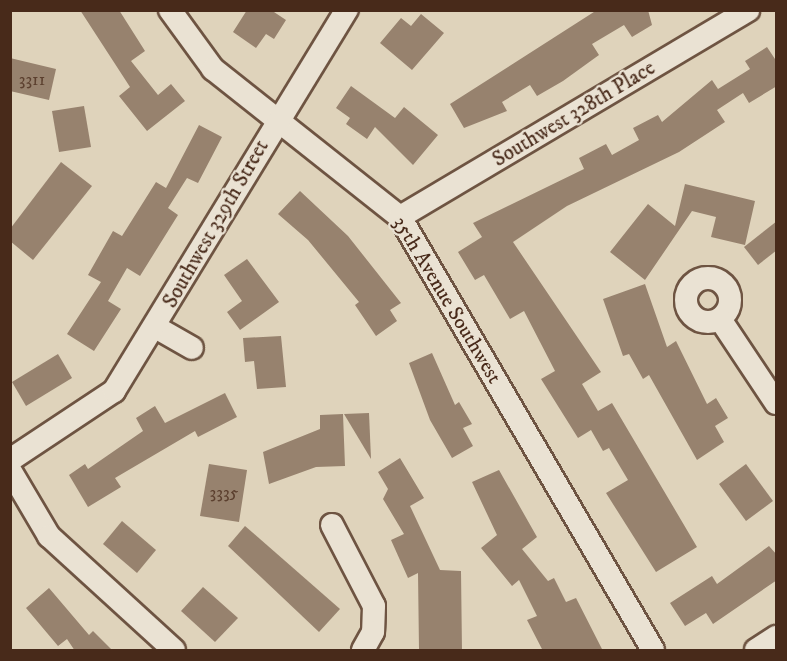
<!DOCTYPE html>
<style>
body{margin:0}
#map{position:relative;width:787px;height:661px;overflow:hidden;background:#dfd3bb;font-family:"IM FELL DW Pica",serif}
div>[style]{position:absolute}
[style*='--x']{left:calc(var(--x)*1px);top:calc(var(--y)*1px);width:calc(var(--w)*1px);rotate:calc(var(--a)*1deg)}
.building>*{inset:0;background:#97826e}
.roads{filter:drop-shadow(2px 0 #6e5442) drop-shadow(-2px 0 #6e5442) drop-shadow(0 2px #6e5442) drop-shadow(0 -2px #6e5442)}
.minor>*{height:22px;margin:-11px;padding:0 11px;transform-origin:11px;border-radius:11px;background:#eae2d3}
.minor>.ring{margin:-11px;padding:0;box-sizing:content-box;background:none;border:22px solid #eae2d3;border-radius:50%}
span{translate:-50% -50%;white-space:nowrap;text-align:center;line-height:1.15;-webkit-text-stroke:4.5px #eae2d3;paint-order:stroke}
.number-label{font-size:18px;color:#5c402f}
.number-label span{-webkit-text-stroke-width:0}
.street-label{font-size:21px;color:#482a1a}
.frame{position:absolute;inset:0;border:12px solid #482a1a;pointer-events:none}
</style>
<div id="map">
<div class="building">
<div style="clip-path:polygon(80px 10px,119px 10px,145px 51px,131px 61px,158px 95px,171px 84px,185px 101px,147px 131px,119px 96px,130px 87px)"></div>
<div style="clip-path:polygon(247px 10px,271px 10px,286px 20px,274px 39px,266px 34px,256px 48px,233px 32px)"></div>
<div style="clip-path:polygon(597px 10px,648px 10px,652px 25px,632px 37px,624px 25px,592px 44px,599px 55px,563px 81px,537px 96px,530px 85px,502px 102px,507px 111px,464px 128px,450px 104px)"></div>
<div style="clip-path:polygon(421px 14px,444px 33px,412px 70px,380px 43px,401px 18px,411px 26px)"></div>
<div style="clip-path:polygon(767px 47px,777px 62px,777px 86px,749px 103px,743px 93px,717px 110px,725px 122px,679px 152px,567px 206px,513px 242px,601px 372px,582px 384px,598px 411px,612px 403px,697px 547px,656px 572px,606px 493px,628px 480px,609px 448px,603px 451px,591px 430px,578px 438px,541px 379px,555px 371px,524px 311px,510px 319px,484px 275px,475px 280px,458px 252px,482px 237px,473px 223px,584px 169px,579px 158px,606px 144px,612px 155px,639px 140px,633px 128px,658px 115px,662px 122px,712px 80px,718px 89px,750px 69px,745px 61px)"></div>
<div style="clip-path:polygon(10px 58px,56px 69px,49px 100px,10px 91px)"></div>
<div style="clip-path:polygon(351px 86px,395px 118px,404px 107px,438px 135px,413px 165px,375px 127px,367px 139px,346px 124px,350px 118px,336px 108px)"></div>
<div style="clip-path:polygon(84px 106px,91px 147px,59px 152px,52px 111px)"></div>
<div style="clip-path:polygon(199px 125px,222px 137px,198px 183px,187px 178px,168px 208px,178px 215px,140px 276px,127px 268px,108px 301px,121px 309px,94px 351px,67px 334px,101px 282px,88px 275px,113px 231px,122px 236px,156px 182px,166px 188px)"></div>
<div style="clip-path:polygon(61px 162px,92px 186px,33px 260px,10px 241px,10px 229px)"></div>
<div style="clip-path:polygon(685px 184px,755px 201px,745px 245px,711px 237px,716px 217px,692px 211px,645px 280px,610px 252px,648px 204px,675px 226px)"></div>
<div style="clip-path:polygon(300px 191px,348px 236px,401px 303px,390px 310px,397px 321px,376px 336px,355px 305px,359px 302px,308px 240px,278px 214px)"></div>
<div style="clip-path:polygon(777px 221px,777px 250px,758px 265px,744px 247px)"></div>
<div style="clip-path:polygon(247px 259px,279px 302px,240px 330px,227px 312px,242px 301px,224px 275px)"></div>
<div style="clip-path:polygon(645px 284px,667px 347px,676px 341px,707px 404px,716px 398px,728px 418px,715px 426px,724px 442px,697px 460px,649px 375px,643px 379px,629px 354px,623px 356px,603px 299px)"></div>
<div style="clip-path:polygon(281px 336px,286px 387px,257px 389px,254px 361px,245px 362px,243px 338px)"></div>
<div style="clip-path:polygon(432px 353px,455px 405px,459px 402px,472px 424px,463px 428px,473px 446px,452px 458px,430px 420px,409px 363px)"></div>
<div style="clip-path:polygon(58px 354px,72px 378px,26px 406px,12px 382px)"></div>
<div style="clip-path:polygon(225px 393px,237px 417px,198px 437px,195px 431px,115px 478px,121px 487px,88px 507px,69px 475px,85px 464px,88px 469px,143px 431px,136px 418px,155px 406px,165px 423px)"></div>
<div style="clip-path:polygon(369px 413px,371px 459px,344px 414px)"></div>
<div style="clip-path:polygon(343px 414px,345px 466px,316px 467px,269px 484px,263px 452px,320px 429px,320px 415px)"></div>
<div style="clip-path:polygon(400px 458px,424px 498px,410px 506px,440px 570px,461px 571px,462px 651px,419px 650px,418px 573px,408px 578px,391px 540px,404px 534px,383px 499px,388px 489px,378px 472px)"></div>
<div style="clip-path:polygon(209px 464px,247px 470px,239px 522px,200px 516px)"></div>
<div style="clip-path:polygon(746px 464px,773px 501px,746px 521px,719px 484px)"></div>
<div style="clip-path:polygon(499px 470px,537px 537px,522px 549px,548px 581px,554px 578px,566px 602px,576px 598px,603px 651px,543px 651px,527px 620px,537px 616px,519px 580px,512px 586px,481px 548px,497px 535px,472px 482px)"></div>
<div style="clip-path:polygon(122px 521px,156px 550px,137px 573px,103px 544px)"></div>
<div style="clip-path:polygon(245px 526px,340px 609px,319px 632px,228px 546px)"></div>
<div style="clip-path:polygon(769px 546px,777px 555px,777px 580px,713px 624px,706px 613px,685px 626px,670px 603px,712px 576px,717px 584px)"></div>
<div style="clip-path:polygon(203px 587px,238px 618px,215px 642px,181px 611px)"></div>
<div style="clip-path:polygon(49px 588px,89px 635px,93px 631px,113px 651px,75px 651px,67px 639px,58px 646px,26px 608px)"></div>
</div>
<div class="roads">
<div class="minor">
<div style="--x:170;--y:10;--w:73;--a:53.9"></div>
<div style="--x:213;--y:69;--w:238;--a:38.4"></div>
<div style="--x:400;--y:217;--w:501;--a:59.7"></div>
<div style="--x:400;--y:217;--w:405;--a:-30.7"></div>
<div class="ring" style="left:686px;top:278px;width:22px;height:22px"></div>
<div style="--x:720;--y:319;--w:101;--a:56.3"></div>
<div style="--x:157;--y:328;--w:40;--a:29.7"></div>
<div style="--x:10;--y:460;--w:125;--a:-33.6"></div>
<div style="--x:114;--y:391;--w:447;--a:-58.6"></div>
<div style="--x:10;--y:470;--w:77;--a:59.4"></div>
<div style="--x:49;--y:536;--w:169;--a:42.4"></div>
<div style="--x:332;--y:525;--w:91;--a:62.6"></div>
<div style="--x:374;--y:606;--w:26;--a:92"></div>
<div style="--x:373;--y:632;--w:21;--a:119"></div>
<div style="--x:756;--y:650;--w:24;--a:-33"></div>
</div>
</div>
<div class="number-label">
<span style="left:32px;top:80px">3311</span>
<span style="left:224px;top:493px">3335</span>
</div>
<div class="street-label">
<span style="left:574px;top:114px;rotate:-31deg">Southwest 328th Place</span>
<span style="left:216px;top:224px;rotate:-60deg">Southwest 329th Street</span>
<span style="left:447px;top:300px;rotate:59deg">35th Avenue Southwest</span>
</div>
<div class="frame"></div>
</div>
